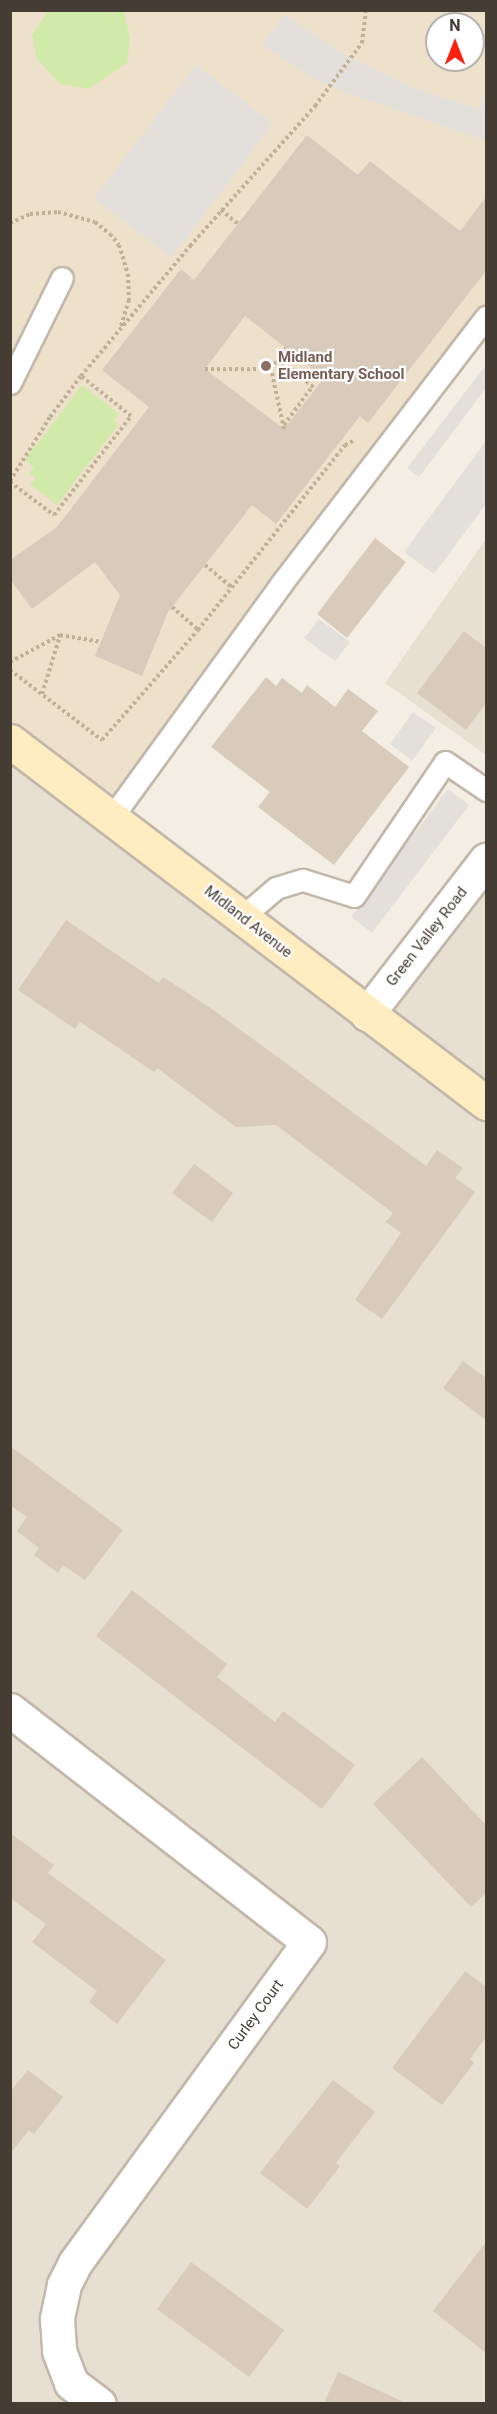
<!DOCTYPE html>
<style>
body{margin:0}
#map{position:relative;width:497px;height:2414px;overflow:hidden;background:#f3ede4;font-family:Roboto,sans-serif}
div>[style]{position:absolute}
[style*='--x']{left:calc(var(--x)*1px);top:calc(var(--y)*1px);width:calc(var(--w)*1px);rotate:calc(var(--a)*1deg)}
.residential>*{inset:0;background:#e7dfd1}
.education>*{inset:0;background:#ede1cc}
.green>*{inset:0;background:#d2eaa9}
.parking>*{inset:0;background:#e3e0dc}
.building>*{inset:0;background:#d8cbbb}
.path>*{height:4px;margin-top:-2px;transform-origin:0;background:repeating-linear-gradient(90deg,#c1af96 0 3px,transparent 0 6px)}
.roads{filter:drop-shadow(2px 0 #c2b7a9) drop-shadow(-2px 0 #c2b7a9) drop-shadow(0 2px #c2b7a9) drop-shadow(0 -2px #c2b7a9)}
.lane>*{height:21px;margin:-10.5px;padding:0 10.5px;transform-origin:10.5px;border-radius:10.5px;background:#fff}
.street>*{height:33px;margin:-16.5px;padding:0 16.5px;transform-origin:16.5px;border-radius:16.5px;background:#fff}
.secondary>*{height:33px;margin:-16.5px;padding:0 16.5px;transform-origin:16.5px;border-radius:16.5px;background:#ffecc1}
.dots>*{width:16px;height:16px;translate:-50% -50%;box-sizing:border-box;border:3px solid #fff;border-radius:50%}
span{translate:-50% -50%;white-space:nowrap;text-align:center;line-height:1.15;-webkit-text-stroke:4.5px #fff;paint-order:stroke}
.education-label{font-size:15px;color:#785e54;font-weight:700}
.left{translate:0 -50%;text-align:left}
.street-label{font-size:15px;color:#453d33}
.frame{position:absolute;inset:0;border:12px solid #453d33;pointer-events:none}
.north{position:absolute;left:425px;top:12px;width:60px;height:60px;box-sizing:border-box;background:#fff;border:2px solid #b5b1ad;border-radius:50%;rotate:0deg;font-size:16px;font-weight:700;line-height:24px;text-align:center;color:#453d33}
.north::after{content:'';display:block;margin:auto;width:21px;height:27px;background:#ff210e;clip-path:polygon(50% 0,100% 100%,50% 72%,0 100%)}
</style>
<div id="map">
<div class="residential">
<div style="clip-path:polygon(486px 539px,486px 755px,385px 683px)"></div>
<div style="clip-path:polygon(10px 741px,367px 1014px,486px 860px,486px 2403px,11px 2403px)"></div>
</div>
<div class="education">
<div style="clip-path:polygon(evenodd,10px 11px,486px 11px,486px 320px,112px 817px,11px 741px,10px 11px,437px 24px,473px 24px,473px 60px,437px 60px,437px 24px)"></div>
</div>
<div class="green">
<div style="clip-path:polygon(49px 10px,124px 11px,130px 39px,127px 63px,89px 89px,60px 84px,37px 59px,32px 35px)"></div>
<div style="clip-path:polygon(82px 385px,119px 414px,114px 421px,118px 425px,57px 505px,30px 484px,35px 478px,29px 473px,34px 467px,25px 460px)"></div>
</div>
<div class="parking">
<div style="clip-path:polygon(285px 15px,345px 55px,411px 87px,479px 109px,486px 89px,486px 141px,325px 85px,262px 45px)"></div>
<div style="clip-path:polygon(196px 65px,273px 124px,171px 257px,94px 198px)"></div>
<div style="clip-path:polygon(486px 365px,486px 388px,419px 477px,407px 468px)"></div>
<div style="clip-path:polygon(486px 441px,486px 504px,434px 574px,404px 552px)"></div>
<div style="clip-path:polygon(319px 619px,350px 642px,335px 661px,304px 638px)"></div>
<div style="clip-path:polygon(413px 712px,436px 728px,412px 761px,390px 744px)"></div>
<div style="clip-path:polygon(448px 789px,469px 805px,372px 933px,351px 917px)"></div>
</div>
<div class="building">
<div style="clip-path:polygon(evenodd,307px 135px,358px 175px,370px 161px,460px 231px,486px 197px,486px 271px,368px 423px,360px 416px,276px 524px,252px 505px,168px 612px,142px 676px,95px 656px,120px 595px,95px 562px,32px 609px,10px 579px,10px 560px,57px 527px,149px 407px,102px 370px,181px 269px,194px 280px,307px 135px,245px 316px,324px 378px,284px 429px,205px 369px,245px 316px)"></div>
<div style="clip-path:polygon(375px 538px,406px 562px,347px 638px,317px 614px)"></div>
<div style="clip-path:polygon(464px 631px,486px 648px,486px 703px,466px 730px,417px 693px)"></div>
<div style="clip-path:polygon(266px 677px,276px 686px,282px 678px,302px 693px,307px 685px,335px 707px,348px 689px,378px 711px,362px 731px,409px 767px,334px 865px,258px 807px,270px 792px,211px 747px)"></div>
<div style="clip-path:polygon(66px 920px,159px 983px,163px 977px,212px 1009px,426px 1166px,437px 1150px,463px 1168px,455px 1178px,475px 1192px,382px 1319px,355px 1300px,401px 1233px,386px 1222px,393px 1213px,276px 1125px,236px 1127px,157px 1068px,154px 1072px,80px 1022px,75px 1029px,18px 990px)"></div>
<div style="clip-path:polygon(194px 1164px,233px 1193px,212px 1222px,172px 1193px)"></div>
<div style="clip-path:polygon(463px 1361px,486px 1378px,486px 1420px,443px 1388px)"></div>
<div style="clip-path:polygon(10px 1446px,123px 1530px,85px 1580px,63px 1565px,58px 1573px,34px 1555px,39px 1548px,17px 1531px,27px 1517px,10px 1505px)"></div>
<div style="clip-path:polygon(132px 1590px,227px 1664px,217px 1677px,275px 1722px,283px 1711px,355px 1765px,322px 1809px,96px 1636px)"></div>
<div style="clip-path:polygon(422px 1757px,486px 1825px,486px 1893px,471px 1907px,373px 1804px)"></div>
<div style="clip-path:polygon(10px 1833px,54px 1865px,48px 1873px,166px 1960px,117px 2024px,89px 2002px,97px 1991px,32px 1942px,46px 1924px,10px 1898px)"></div>
<div style="clip-path:polygon(465px 1971px,486px 1987px,486px 2037px,470px 2059px,474px 2063px,442px 2105px,392px 2068px)"></div>
<div style="clip-path:polygon(28px 2070px,63px 2097px,34px 2134px,29px 2130px,10px 2154px,10px 2092px)"></div>
<div style="clip-path:polygon(333px 2080px,375px 2112px,336px 2163px,340px 2166px,307px 2209px,260px 2173px)"></div>
<div style="clip-path:polygon(486px 2242px,486px 2353px,433px 2311px)"></div>
<div style="clip-path:polygon(191px 2262px,284px 2330px,249px 2377px,157px 2309px)"></div>
<div style="clip-path:polygon(338px 2372px,406px 2403px,324px 2403px)"></div>
</div>
<div class="path">
<div style="--x:221;--y:210;--w:22;--a:39"></div>
<div style="--x:10;--y:223;--w:22;--a:-24"></div>
<div style="--x:30;--y:214;--w:28;--a:-4"></div>
<div style="--x:58;--y:212;--w:38;--a:15"></div>
<div style="--x:95;--y:222;--w:19;--a:39"></div>
<div style="--x:110;--y:234;--w:14;--a:51"></div>
<div style="--x:119;--y:245;--w:30;--a:73"></div>
<div style="--x:128;--y:274;--w:26;--a:88"></div>
<div style="--x:129;--y:300;--w:28;--a:107"></div>
<div style="--x:278;--y:359;--w:48;--a:38.3"></div>
<div style="--x:205;--y:369;--w:66;--a:0"></div>
<div style="--x:284;--y:425;--w:47;--a:-53.6"></div>
<div style="--x:284;--y:429;--w:61;--a:-102.2"></div>
<div style="--x:271;--y:369;--w:26;--a:-54"></div>
<div style="--x:10;--y:481;--w:75;--a:-58"></div>
<div style="--x:50;--y:417;--w:51;--a:-52.9"></div>
<div style="--x:81;--y:376;--w:170;--a:-50"></div>
<div style="--x:190;--y:246;--w:188;--a:-48.2"></div>
<div style="--x:315;--y:106;--w:79;--a:-53.3"></div>
<div style="--x:362;--y:43;--w:33;--a:-83"></div>
<div style="--x:10;--y:482;--w:55;--a:36.9"></div>
<div style="--x:54;--y:515;--w:125;--a:-52.1"></div>
<div style="--x:131;--y:416;--w:64;--a:-141.3"></div>
<div style="--x:205;--y:565;--w:34;--a:40"></div>
<div style="--x:172;--y:607;--w:35;--a:41"></div>
<div style="--x:10;--y:662;--w:57;--a:-28.4"></div>
<div style="--x:60;--y:635;--w:42;--a:9.7"></div>
<div style="--x:10;--y:670;--w:116;--a:37.3"></div>
<div style="--x:102;--y:740;--w:146;--a:-48.9"></div>
<div style="--x:198;--y:630;--w:236;--a:-51.5"></div>
<div style="--x:345;--y:445;--w:9;--a:-27"></div>
<div style="--x:42;--y:694;--w:61;--a:-72.8"></div>
</div>
<div class="roads">
<div class="lane">
<div style="--x:10;--y:383;--w:117;--a:-63.7"></div>
<div style="--x:112;--y:817;--w:288;--a:-54"></div>
<div style="--x:281;--y:584;--w:337;--a:-52.5"></div>
<div style="--x:242;--y:917;--w:45;--a:-40.5"></div>
<div style="--x:276;--y:888;--w:28;--a:-17"></div>
<div style="--x:303;--y:880;--w:53;--a:17.4"></div>
<div style="--x:354;--y:896;--w:162;--a:-55.8"></div>
<div style="--x:445;--y:762;--w:50;--a:34.3"></div>
</div>
<div class="street">
<div style="--x:367;--y:1014;--w:195;--a:-52.3"></div>
<div style="--x:10;--y:1710;--w:378;--a:37.8"></div>
<div style="--x:309;--y:1942;--w:397;--a:126.1"></div>
<div style="--x:75;--y:2263;--w:25;--a:117"></div>
<div style="--x:64;--y:2285;--w:35;--a:102"></div>
<div style="--x:57;--y:2319;--w:32;--a:86"></div>
<div style="--x:59;--y:2351;--w:34;--a:69"></div>
<div style="--x:71;--y:2383;--w:35;--a:37"></div>
</div>
<div class="secondary">
<div style="--x:10;--y:741;--w:598;--a:37.25"></div>
</div>
</div>
<div class="dots">
<div style="left:266px;top:366px;background:#8d6e63"></div>
</div>
<div class="education-label">
<span class="left" style="left:278px;top:366px">Midland<br>Elementary School</span>
</div>
<div class="street-label">
<span style="left:248px;top:922px;rotate:38deg">Midland Avenue</span>
<span style="left:427px;top:937px;rotate:-52deg">Green Valley Road</span>
<span style="left:256px;top:2015px;rotate:-54deg">Curley Court</span>
</div>
<div class="frame"></div>
<div class="north">N</div>
</div>
